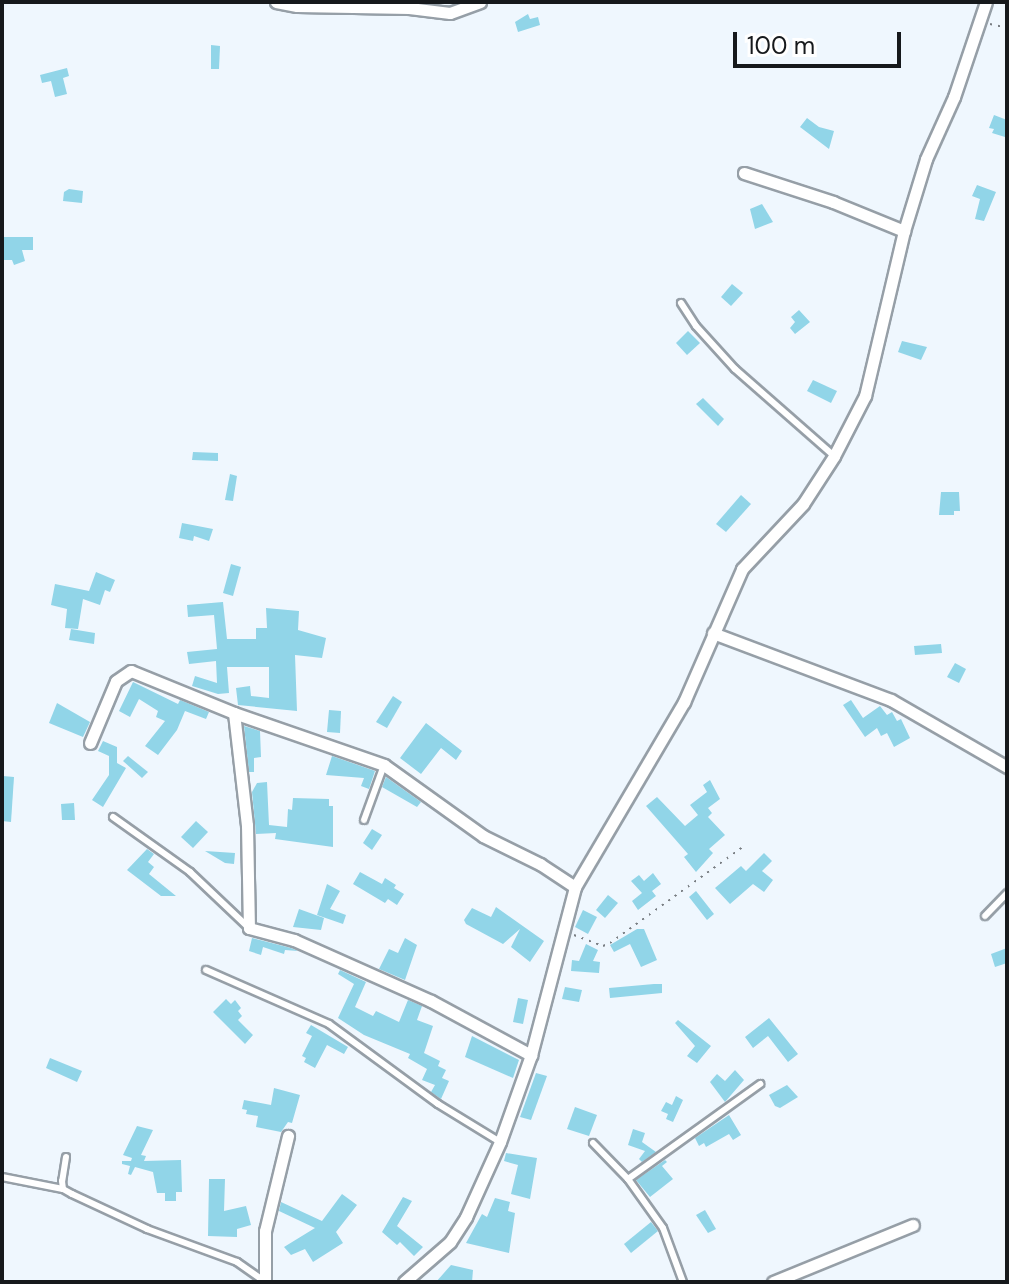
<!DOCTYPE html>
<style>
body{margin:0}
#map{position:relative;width:1009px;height:1284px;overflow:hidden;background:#eff7fe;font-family:"DM Sans",sans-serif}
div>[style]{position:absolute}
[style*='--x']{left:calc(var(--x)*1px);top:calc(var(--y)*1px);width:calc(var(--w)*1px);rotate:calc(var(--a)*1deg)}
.building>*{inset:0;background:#91d5e8}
.path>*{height:2px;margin-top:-1px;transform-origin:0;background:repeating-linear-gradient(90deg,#797e83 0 2px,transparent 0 8px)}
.roads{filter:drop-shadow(2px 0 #969fa7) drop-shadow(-2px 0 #969fa7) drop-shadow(0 2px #969fa7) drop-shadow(0 -2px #969fa7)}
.service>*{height:6px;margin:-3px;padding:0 3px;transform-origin:3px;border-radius:3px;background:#fff}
.minor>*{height:11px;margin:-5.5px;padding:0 5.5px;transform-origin:5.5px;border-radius:5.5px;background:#fff}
span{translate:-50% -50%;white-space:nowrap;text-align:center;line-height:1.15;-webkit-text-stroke:6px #fff;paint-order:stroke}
.frame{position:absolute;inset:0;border:4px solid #16191c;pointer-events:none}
.scale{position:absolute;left:733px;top:32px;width:168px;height:36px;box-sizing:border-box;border:4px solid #16191c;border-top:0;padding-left:10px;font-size:24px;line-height:28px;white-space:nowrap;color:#16191c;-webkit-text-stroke:6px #fff;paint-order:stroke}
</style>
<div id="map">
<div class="building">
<div style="clip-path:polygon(528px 14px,530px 19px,538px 17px,540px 25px,518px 32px,515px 22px)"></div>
<div style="clip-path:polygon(211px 45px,220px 46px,219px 69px,211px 69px)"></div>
<div style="clip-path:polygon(67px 68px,69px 76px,63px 78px,67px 94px,55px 97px,51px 81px,42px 83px,40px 75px)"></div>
<div style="clip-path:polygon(994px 115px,1007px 120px,1005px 137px,992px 133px,994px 129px,989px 128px)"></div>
<div style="clip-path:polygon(807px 118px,819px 127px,834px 131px,829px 149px,800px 127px)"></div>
<div style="clip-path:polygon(977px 185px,996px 192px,984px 221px,975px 219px,980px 199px,972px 196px)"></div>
<div style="clip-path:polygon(69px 189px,83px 191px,82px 203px,63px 201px,64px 192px)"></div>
<div style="clip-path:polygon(762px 204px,773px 222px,755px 229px,750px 209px)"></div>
<div style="clip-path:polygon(3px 237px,33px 237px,33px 250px,22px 250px,25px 261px,14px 265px,12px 260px,3px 260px)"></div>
<div style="clip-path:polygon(732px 284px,743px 293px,731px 306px,721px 297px)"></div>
<div style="clip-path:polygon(799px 310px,810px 322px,795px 334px,790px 328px,795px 322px,791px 317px)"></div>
<div style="clip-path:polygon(688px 331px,700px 343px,687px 355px,676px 343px)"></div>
<div style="clip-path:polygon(902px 341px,927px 347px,921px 360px,898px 352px)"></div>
<div style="clip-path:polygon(813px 380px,837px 391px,831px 403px,807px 391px)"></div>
<div style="clip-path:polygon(703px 398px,724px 419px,718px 426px,696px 404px)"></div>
<div style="clip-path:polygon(193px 452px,218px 453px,218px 461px,192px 460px)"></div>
<div style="clip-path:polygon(230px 474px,237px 476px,233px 501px,225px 500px)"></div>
<div style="clip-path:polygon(941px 492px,959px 492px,960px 511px,954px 511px,954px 515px,939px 515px)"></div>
<div style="clip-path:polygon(741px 495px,751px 504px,726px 532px,716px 524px)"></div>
<div style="clip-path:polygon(182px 523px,213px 529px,209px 541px,194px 536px,193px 541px,179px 538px)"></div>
<div style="clip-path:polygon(231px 564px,241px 567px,233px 596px,223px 593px)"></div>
<div style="clip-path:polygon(96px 572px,115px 580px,110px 592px,105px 590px,100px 605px,83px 599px,78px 629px,65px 628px,67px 609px,51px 605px,55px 584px,89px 591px)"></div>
<div style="clip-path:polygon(223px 602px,227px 639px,256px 639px,256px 628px,267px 628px,266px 608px,299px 611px,298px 630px,326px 638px,322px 658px,295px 655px,297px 711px,238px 705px,236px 688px,250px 686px,251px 696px,269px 698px,269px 667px,227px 667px,229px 693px,218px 694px,192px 686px,195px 676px,217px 683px,216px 661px,189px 664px,187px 652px,217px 649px,214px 615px,188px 617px,187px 605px)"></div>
<div style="clip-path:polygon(71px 629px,95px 633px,94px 644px,69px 640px)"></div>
<div style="clip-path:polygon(941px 644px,942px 653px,915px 655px,914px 646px)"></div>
<div style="clip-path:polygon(955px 663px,966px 669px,959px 683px,947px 677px)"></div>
<div style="clip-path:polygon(133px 682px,178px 704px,180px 700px,209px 712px,206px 719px,185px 711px,177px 730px,158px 755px,145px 746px,165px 721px,156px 717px,158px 711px,139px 699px,130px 717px,119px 711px)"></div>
<div style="clip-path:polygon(393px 696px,402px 702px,387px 728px,376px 722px)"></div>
<div style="clip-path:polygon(851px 700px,863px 718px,880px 706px,887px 715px,892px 712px,897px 721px,901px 719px,910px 738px,894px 747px,887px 733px,881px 736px,877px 728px,865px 737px,843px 705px)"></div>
<div style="clip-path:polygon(57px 703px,90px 722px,83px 737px,49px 723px)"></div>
<div style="clip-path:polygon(329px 710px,341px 711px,340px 733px,327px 732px)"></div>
<div style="clip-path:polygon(426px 723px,462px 751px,456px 760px,441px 748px,421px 774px,400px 758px)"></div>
<div style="clip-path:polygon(244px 726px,260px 731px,261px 757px,254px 758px,254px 772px,249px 772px)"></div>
<div style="clip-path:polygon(103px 741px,117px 747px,117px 763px,126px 768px,103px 807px,92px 800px,109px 775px,109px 756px,98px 751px)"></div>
<div style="clip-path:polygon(128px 756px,148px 772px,142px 778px,123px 761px)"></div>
<div style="clip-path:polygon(332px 756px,375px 771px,369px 789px,361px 786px,364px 778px,326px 775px)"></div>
<div style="clip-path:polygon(3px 776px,14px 777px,11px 822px,2px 821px)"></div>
<div style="clip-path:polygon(386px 777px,421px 802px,417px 807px,382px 787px)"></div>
<div style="clip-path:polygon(710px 780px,720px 799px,708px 808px,712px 813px,708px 817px,725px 835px,709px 849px,713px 853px,696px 872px,684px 857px,688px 854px,646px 806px,657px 797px,685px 826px,698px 815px,690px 805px,707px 792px,703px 785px)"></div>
<div style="clip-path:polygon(267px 782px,269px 825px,287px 827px,288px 809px,292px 810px,293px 798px,329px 799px,329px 806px,333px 806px,333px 847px,275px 839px,276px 833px,256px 834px,252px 792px,257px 783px)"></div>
<div style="clip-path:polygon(74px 803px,75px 820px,62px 820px,61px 804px)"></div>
<div style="clip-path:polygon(196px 821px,208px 832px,193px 848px,181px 837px)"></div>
<div style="clip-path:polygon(372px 829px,382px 835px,372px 850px,363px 843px)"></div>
<div style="clip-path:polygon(147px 849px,154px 854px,148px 862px,154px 867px,149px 874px,176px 896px,161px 896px,127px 870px)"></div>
<div style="clip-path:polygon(205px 851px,235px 853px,234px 864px,225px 863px)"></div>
<div style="clip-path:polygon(764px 853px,772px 861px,762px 871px,773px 880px,764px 892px,753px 884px,730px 904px,715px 888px,741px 866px,746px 871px)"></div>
<div style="clip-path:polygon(360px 872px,382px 884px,385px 878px,396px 885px,394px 888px,404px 894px,397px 905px,388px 899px,385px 903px,353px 884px)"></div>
<div style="clip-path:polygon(653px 873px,661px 884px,652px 891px,656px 896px,638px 910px,632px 901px,642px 893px,631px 881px,639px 875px,644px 881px)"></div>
<div style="clip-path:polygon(327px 884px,340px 891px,330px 909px,346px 915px,343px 924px,317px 915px)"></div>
<div style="clip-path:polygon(696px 891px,714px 914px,707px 920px,689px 897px)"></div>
<div style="clip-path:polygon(608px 895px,618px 903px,605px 918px,596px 910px)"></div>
<div style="clip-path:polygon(496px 907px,544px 941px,530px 962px,511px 947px,520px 929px,503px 944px,466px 924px,464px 920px,472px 908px,491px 917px)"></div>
<div style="clip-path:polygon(299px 909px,324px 918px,321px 930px,293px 927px)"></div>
<div style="clip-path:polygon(583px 910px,597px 917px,588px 934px,575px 927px)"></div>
<div style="clip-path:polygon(637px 929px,644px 929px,657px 960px,641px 967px,630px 944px,614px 952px,610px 945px)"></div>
<div style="clip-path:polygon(252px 938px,291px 948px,298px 951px,285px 950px,284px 954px,263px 947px,261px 955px,249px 951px)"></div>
<div style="clip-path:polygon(405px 938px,417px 945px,405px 980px,379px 969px,389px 949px,398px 953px)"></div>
<div style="clip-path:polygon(586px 944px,598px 950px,593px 961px,600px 962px,599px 973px,571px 971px,572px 960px,579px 961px)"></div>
<div style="clip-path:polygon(1007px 948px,1007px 963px,995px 967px,991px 954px)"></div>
<div style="clip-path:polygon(340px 970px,366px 982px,355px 1007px,373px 1016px,376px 1011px,399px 1022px,408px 1000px,422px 1006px,417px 1020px,433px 1026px,424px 1053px,440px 1061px,438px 1066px,446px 1070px,442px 1078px,449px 1081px,441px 1099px,431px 1092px,435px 1085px,422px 1080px,427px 1069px,408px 1058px,410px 1054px,364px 1035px,338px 1018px,354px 984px,338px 974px)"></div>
<div style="clip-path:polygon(654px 984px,662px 984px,662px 993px,610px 998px,609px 988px)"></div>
<div style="clip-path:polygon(565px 987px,582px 990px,579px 1002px,562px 999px)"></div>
<div style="clip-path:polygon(518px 998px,528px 1000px,523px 1024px,513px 1022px)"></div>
<div style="clip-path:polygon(226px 999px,231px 1004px,235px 1000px,241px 1008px,238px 1011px,242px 1016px,238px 1020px,253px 1035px,245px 1044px,213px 1012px)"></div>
<div style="clip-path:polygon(769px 1018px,798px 1054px,788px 1062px,768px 1036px,753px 1048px,745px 1037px)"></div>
<div style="clip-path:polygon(678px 1020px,711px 1046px,697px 1063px,687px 1056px,695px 1046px,675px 1023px)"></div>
<div style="clip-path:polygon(311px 1025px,348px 1047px,344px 1054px,327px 1045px,315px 1068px,304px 1062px,306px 1058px,302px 1056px,312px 1036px,306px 1033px)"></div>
<div style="clip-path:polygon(472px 1036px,519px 1060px,513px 1078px,465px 1057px)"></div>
<div style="clip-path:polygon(50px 1058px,82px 1071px,77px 1082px,46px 1068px)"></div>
<div style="clip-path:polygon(735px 1070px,744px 1080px,725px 1102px,710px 1082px,717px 1074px,725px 1081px)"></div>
<div style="clip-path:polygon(536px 1073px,547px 1076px,531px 1120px,520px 1117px)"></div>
<div style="clip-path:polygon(787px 1085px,798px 1097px,780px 1108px,775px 1106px,769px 1095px)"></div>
<div style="clip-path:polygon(274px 1088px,300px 1095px,292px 1123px,288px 1122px,281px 1132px,256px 1127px,258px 1116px,246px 1114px,247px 1110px,242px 1109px,244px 1100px,271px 1105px)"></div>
<div style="clip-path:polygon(676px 1096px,683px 1100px,673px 1122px,666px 1119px,668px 1114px,661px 1111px,666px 1102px,672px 1105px)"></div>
<div style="clip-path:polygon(575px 1107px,597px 1115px,589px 1136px,567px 1129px)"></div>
<div style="clip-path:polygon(729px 1115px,741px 1135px,733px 1140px,729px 1134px,706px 1147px,704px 1143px,699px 1146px,695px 1138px)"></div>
<div style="clip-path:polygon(137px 1126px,153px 1130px,141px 1155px,146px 1156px,144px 1161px,181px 1160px,182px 1192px,176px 1192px,176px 1201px,165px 1201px,165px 1193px,157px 1193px,153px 1172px,135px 1167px,131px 1175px,128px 1174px,130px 1166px,122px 1164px,122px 1161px,131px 1161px,132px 1158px,123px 1155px)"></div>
<div style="clip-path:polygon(633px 1129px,645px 1133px,642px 1142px,656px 1152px,642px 1162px,639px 1159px,645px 1151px,628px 1145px)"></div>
<div style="clip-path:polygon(506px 1153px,537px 1158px,530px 1199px,511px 1194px,518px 1165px,504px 1161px)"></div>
<div style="clip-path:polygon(665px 1160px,667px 1162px,662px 1166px,673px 1179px,650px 1197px,636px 1180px)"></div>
<div style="clip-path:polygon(209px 1179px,225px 1179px,224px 1211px,246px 1206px,251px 1225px,237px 1229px,237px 1237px,208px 1236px)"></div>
<div style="clip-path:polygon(342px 1194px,357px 1205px,336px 1232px,343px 1243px,313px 1262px,305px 1249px,291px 1255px,284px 1247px,315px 1228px,279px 1211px,281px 1202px,322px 1221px)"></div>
<div style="clip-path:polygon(403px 1197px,412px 1201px,397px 1226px,423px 1247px,414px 1256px,400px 1242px,397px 1245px,382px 1232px)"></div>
<div style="clip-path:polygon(495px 1198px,510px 1202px,508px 1211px,515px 1213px,509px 1253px,466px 1243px,482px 1214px,487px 1217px)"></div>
<div style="clip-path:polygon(705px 1210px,716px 1229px,708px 1233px,696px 1215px)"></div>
<div style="clip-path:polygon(651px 1222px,658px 1231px,631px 1253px,624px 1244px)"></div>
<div style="clip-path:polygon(451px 1265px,473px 1270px,472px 1282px,436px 1282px)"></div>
</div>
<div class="path">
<div style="--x:990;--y:24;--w:17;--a:13"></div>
<div style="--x:574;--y:935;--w:31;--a:21"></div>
<div style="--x:603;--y:946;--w:8;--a:-23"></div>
<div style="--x:610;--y:943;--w:165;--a:-35.9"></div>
</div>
<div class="roads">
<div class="service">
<div style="--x:681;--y:303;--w:27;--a:57"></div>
<div style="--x:696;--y:326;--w:58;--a:47.8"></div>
<div style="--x:735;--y:369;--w:132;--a:41.3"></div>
<div style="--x:113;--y:817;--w:95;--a:35.5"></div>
<div style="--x:190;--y:872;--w:81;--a:43.5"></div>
<div style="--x:364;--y:820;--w:59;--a:-70"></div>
<div style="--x:985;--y:916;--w:32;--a:-46"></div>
<div style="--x:206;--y:970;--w:134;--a:23.7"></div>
<div style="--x:329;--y:1024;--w:135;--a:36.3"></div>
<div style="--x:438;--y:1104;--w:73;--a:31.5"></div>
<div style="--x:593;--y:1143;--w:50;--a:45.8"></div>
<div style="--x:628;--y:1179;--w:60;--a:54.5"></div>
<div style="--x:663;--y:1228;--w:58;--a:69.7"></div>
<div style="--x:66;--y:1157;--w:24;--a:99"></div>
<div style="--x:62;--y:1181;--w:8;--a:83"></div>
<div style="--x:63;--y:1189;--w:10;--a:29"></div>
<div style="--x:72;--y:1194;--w:83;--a:25"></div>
<div style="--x:147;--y:1229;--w:96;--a:20.1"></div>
<div style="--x:237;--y:1262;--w:33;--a:35"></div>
<div style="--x:2;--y:1177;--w:62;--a:11.1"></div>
<div style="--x:628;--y:1179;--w:163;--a:-35.7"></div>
</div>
<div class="minor">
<div style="--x:276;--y:2;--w:21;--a:11"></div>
<div style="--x:297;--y:6;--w:112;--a:1"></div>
<div style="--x:409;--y:8;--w:41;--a:7"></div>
<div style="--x:450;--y:13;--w:32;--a:-20"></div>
<div style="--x:744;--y:173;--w:94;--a:18"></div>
<div style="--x:833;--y:202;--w:77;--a:22.2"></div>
<div style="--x:713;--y:633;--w:190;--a:20.6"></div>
<div style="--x:891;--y:700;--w:134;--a:30"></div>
<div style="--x:234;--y:713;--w:113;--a:83.4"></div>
<div style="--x:247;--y:825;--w:103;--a:88.9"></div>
<div style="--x:249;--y:928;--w:47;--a:14.9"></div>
<div style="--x:294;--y:940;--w:150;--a:24"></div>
<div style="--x:431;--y:1001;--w:114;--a:28.4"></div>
<div style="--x:90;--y:743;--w:67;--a:-67.2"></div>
<div style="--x:116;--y:681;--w:18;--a:-34"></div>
<div style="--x:131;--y:671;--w:111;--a:22.2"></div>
<div style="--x:234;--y:713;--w:159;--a:19.1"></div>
<div style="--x:384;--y:765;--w:122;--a:35.6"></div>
<div style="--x:483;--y:836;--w:64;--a:26.2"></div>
<div style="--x:540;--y:864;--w:42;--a:33.3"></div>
<div style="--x:265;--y:1282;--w:51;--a:-90"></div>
<div style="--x:265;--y:1231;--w:98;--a:-76.4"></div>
<div style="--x:404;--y:1282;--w:61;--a:-41"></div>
<div style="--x:450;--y:1242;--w:30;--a:-57"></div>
<div style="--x:466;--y:1217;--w:82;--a:-65.6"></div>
<div style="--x:500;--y:1142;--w:92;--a:-70.4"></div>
<div style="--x:531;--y:1055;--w:174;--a:-75.3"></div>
<div style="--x:575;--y:887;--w:215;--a:-59.5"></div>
<div style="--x:684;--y:702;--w:145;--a:-66.4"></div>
<div style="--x:742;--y:569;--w:89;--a:-46.8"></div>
<div style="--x:803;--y:504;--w:57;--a:-57.1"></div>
<div style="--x:834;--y:456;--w:68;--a:-62.7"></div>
<div style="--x:865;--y:396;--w:170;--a:-76.7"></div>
<div style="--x:904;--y:231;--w:75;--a:-73"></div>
<div style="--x:926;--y:159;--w:68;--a:-65.7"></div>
<div style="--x:954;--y:97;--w:100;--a:-71.4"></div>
<div style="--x:773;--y:1282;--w:151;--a:-22.2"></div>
</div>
</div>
<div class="frame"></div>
<div class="scale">100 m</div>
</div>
